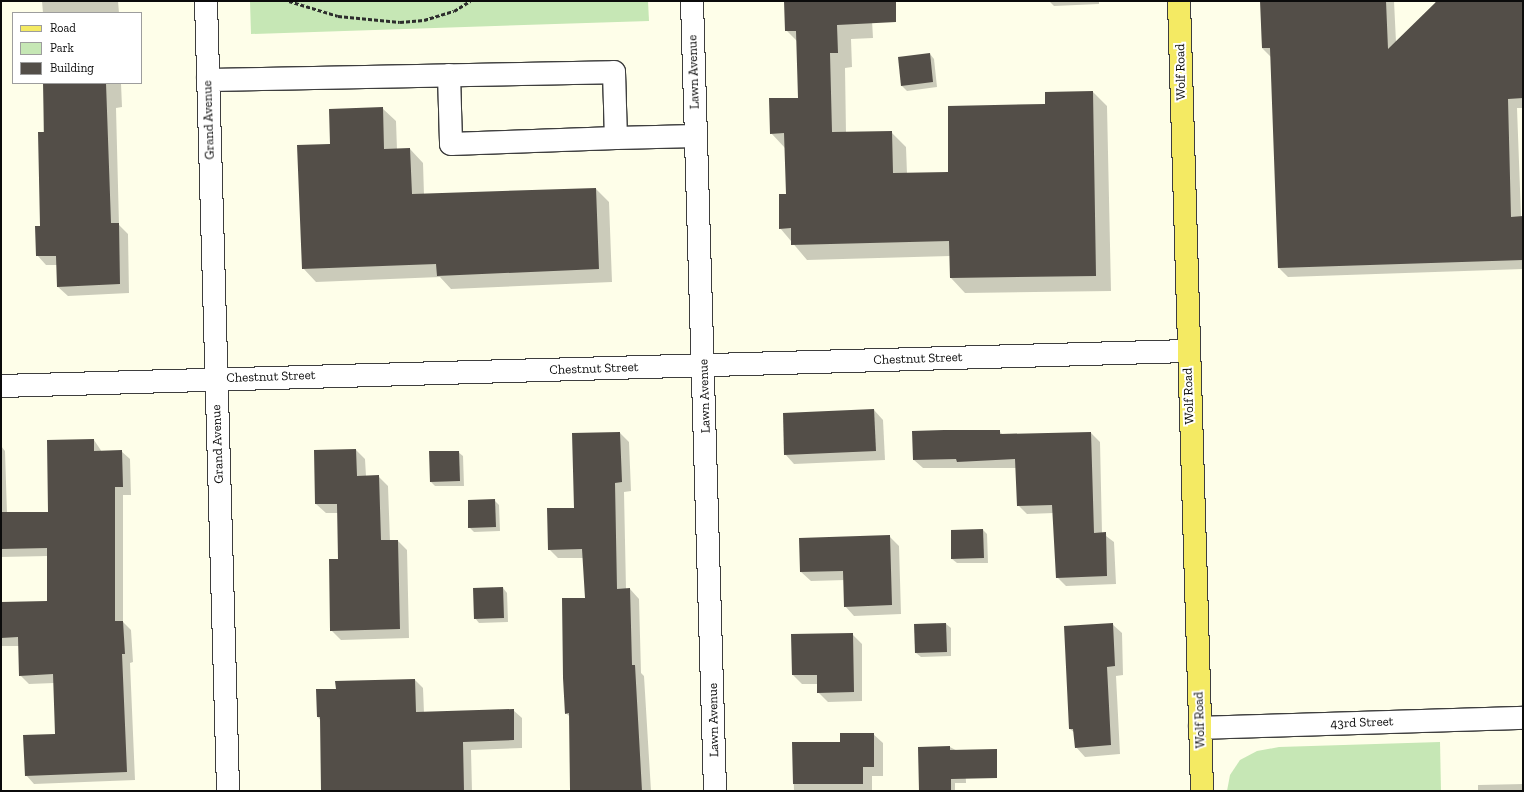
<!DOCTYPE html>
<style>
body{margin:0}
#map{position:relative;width:1524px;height:792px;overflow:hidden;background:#fefee9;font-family:"Zilla Slab",serif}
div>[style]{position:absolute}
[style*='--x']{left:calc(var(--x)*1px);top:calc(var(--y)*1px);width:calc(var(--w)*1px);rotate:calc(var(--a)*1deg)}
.green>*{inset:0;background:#c6e7b5}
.shadow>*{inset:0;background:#0003}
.building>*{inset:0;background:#534e48}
.path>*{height:2.5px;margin-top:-1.25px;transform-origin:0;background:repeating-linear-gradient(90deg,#2d2d2d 0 4px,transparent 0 6px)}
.roads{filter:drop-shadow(1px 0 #3e3e3e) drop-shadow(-1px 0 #3e3e3e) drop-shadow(0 1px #3e3e3e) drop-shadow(0 -1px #3e3e3e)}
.minor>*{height:22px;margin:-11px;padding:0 11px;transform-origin:11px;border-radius:11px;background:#fff}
.major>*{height:22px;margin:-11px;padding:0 11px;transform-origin:11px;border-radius:11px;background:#f4ea63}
span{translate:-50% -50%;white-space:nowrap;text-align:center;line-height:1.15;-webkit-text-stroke:4px #fff;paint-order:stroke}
.street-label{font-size:13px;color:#0b0b0b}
.frame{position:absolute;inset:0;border:2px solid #0b0b0b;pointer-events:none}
.legend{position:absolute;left:12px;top:12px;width:130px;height:72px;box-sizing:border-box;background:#fff;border:1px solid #9d9d9d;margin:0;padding:5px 7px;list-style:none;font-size:12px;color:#0b0b0b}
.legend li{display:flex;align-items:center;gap:8px;height:20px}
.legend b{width:20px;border:1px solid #9d9d9d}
</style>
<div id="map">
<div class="green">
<div style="clip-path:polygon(250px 1px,648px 1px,649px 21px,251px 34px)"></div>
<div style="clip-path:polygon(1440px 742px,1441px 791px,1227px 791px,1230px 775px,1240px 760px,1257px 751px,1279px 747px)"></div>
</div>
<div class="shadow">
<div style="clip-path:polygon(42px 1px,118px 1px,119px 13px,43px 13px)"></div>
<div style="clip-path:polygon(785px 1px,871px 2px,873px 38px,851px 39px,852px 67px,845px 68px,846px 133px,891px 132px,906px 147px,907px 174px,949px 173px,1046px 105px,1093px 92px,1107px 106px,1111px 291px,965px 293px,951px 278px,950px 256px,807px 260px,780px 228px,788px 195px,785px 148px,771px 133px,799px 99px,797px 41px,786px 30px)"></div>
<div style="clip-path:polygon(1049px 1px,1099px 1px,1099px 4px,1054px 6px)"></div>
<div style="clip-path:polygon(1261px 1px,1394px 1px,1396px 42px,1435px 5px,1435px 1px,1523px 1px,1523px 108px,1517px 108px,1523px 269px,1288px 277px,1279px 268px,1271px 57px,1262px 48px)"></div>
<div style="clip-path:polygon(930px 54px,934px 59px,937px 87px,907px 91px,902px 86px,899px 58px)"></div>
<div style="clip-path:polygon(44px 83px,121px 83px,122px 107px,116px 108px,119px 225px,128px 234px,129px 293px,68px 296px,58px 287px,58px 265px,46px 265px,37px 255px,42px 227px)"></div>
<div style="clip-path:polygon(382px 108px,396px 121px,397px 150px,410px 149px,423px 163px,424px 195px,596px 189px,609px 202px,612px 282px,451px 289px,440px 277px,316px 282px,303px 268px,331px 144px)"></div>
<div style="clip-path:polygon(874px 410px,883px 420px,885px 460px,794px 464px,785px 454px)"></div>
<div style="clip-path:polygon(999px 431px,1003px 435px,1091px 433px,1100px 442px,1102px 533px,1114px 542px,1116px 584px,1066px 586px,1057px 577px,1054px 513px,1027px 514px,1018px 505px,1017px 468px,923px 468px,914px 460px)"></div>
<div style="clip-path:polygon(620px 433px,629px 442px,631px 491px,624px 492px,626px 589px,630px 589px,639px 599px,641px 673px,644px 676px,651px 791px,562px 791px,571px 790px,570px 717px,566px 713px,586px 599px,584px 558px,558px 558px,549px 549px)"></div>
<div style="clip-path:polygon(94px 440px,102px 452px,121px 451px,130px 459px,131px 495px,123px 495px,123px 622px,131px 630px,133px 662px,130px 663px,135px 780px,34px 784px,26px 775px,56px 735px,54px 683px,29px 684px,20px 675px,19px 646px,1px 646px,1px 602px,48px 602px,48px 556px,1px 557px,1px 446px,5px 451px,7px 513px,49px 513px)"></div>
<div style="clip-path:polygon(356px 450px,365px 459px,366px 476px,378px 476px,388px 486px,390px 541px,398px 541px,407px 550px,409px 638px,341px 640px,331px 630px,339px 560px,338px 513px,326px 513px,316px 504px,315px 451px)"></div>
<div style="clip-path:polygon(458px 452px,463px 456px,464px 486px,435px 486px,431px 482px)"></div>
<div style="clip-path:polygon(494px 500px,499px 505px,500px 531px,474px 532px,469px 527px)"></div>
<div style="clip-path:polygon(983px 530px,987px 534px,988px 563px,957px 563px,952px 559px)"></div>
<div style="clip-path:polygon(889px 536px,899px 546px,901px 614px,854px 616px,845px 606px,845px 580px,811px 581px,801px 572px)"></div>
<div style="clip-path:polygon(503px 588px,507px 593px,508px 622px,479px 623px,475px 618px)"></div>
<div style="clip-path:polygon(946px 624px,951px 628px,951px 656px,921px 657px,916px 653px)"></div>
<div style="clip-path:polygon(1112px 624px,1122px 633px,1123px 675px,1116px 676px,1120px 754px,1085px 757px,1076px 747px,1075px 733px,1070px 729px)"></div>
<div style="clip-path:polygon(852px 634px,862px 644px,862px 701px,828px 702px,818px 692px,818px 684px,802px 684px,793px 675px)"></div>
<div style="clip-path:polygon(415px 680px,423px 688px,424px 713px,513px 710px,522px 718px,522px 748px,471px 750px,472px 791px,322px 791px,321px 721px,318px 717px,337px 690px)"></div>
<div style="clip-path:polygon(873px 734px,883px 743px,883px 776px,872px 776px,872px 791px,794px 791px,793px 743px,841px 743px)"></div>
<div style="clip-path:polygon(950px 747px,965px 755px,966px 783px,955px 783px,955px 791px,920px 791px)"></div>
<div style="clip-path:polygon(1523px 784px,1523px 791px,1478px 791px,1478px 785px)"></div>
</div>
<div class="building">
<div style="clip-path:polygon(784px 1px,896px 1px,896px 22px,837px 25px,838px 53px,830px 53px,832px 132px,892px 131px,893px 173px,948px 172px,948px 106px,1045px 104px,1045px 92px,1093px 91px,1096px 276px,950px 278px,949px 241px,791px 245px,791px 228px,779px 229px,779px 194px,786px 194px,784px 133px,770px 134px,769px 98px,798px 98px,796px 31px,785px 31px)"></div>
<div style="clip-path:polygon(1260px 1px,1386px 1px,1388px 49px,1437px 1px,1523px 1px,1523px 98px,1508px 99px,1511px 217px,1523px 216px,1523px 260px,1278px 268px,1270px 48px,1262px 48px)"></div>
<div style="clip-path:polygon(930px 53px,933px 82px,901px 86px,898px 57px)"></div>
<div style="clip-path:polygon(43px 83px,106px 83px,111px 223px,119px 223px,120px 284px,57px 287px,56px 256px,36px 256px,35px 226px,40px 226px,38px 132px,44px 132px)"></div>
<div style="clip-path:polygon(383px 107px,384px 149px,410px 148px,412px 194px,596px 188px,599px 269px,437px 276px,436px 264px,302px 269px,297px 145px,330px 144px,329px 109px)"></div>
<div style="clip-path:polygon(874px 409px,876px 451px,784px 455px,783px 413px)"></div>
<div style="clip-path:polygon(944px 430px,1000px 430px,1000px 434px,1091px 432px,1094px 533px,1106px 532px,1107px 576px,1056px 578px,1052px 505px,1017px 506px,1015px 459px,957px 462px,956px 459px,913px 460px,912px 431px)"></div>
<div style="clip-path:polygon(620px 432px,622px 482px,615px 483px,617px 589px,630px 588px,632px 665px,635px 665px,642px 791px,570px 791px,569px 713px,565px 714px,563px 678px,562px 598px,585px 598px,582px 549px,548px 550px,547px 508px,574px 508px,572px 433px)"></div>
<div style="clip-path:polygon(94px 439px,94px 451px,122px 450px,123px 487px,115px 487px,115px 621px,123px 621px,125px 654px,122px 654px,127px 772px,25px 776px,23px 735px,55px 734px,53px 674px,19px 676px,18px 637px,1px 638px,1px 602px,47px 601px,47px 548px,1px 549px,1px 512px,48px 512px,47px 440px)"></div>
<div style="clip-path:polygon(356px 449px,357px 476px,379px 475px,381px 540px,398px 540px,400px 629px,330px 631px,329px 559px,338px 559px,337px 504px,315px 504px,314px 450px)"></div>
<div style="clip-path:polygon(429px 451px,459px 451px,460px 481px,430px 482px)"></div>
<div style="clip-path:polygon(495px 499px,496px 527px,468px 528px,468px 500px)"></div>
<div style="clip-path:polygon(983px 529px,984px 558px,951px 559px,951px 530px)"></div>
<div style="clip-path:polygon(890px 535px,892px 605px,844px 607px,843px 571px,800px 572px,799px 538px)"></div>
<div style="clip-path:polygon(503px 587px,504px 618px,474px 619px,473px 588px)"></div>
<div style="clip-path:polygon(946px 623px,947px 652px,915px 653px,914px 624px)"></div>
<div style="clip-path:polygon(1113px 623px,1115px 666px,1107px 667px,1111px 745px,1075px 748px,1073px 729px,1069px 729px,1064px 626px)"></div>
<div style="clip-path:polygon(853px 633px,854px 692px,817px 693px,817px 675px,792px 675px,791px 634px)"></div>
<div style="clip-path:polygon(415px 679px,416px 712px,514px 709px,514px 740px,463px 742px,464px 791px,321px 791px,320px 717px,317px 717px,316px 689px,336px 689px,335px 681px)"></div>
<div style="clip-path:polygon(840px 733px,874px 733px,874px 767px,863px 767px,863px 784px,793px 784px,792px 742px,840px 742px)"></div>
<div style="clip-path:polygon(950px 746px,950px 750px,997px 749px,997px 778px,951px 779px,951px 791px,919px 791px,918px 747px)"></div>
</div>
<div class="path">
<div style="--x:289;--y:1;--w:51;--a:17"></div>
<div style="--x:338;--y:16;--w:62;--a:5.5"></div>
<div style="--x:400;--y:22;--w:24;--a:-5"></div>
<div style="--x:424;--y:20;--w:31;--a:-17"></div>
<div style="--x:454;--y:11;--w:19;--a:-32"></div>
</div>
<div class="roads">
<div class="minor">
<div style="--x:206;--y:1;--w:790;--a:88.4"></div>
<div style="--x:692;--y:1;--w:790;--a:88.33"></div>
<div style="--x:449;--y:75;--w:69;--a:88.3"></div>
<div style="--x:451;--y:144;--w:165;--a:-2.1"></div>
<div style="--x:208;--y:80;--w:406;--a:-1.1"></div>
<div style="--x:614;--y:72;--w:66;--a:88.3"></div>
<div style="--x:616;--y:138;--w:80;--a:-1.4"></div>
<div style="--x:1;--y:386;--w:1188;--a:-1.69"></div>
<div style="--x:1200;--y:728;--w:323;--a:-1.8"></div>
</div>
<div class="major">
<div style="--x:1179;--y:1;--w:790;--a:88.33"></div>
</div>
</div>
<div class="street-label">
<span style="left:694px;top:72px;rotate:-92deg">Lawn Avenue</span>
<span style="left:1181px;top:72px;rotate:-91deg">Wolf Road</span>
<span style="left:209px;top:120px;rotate:-92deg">Grand Avenue</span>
<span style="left:918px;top:359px;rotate:-2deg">Chestnut Street</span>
<span style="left:594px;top:369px;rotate:-2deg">Chestnut Street</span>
<span style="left:271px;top:377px;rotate:-2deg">Chestnut Street</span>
<span style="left:705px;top:396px;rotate:-92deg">Lawn Avenue</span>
<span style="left:1189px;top:396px;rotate:-92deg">Wolf Road</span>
<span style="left:218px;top:444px;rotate:-92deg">Grand Avenue</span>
<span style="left:714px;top:720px;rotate:-91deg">Lawn Avenue</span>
<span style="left:1200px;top:720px;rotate:-92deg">Wolf Road</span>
<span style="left:1362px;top:723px;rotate:-2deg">43rd Street</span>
</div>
<div class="frame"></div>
<ul class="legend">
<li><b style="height:5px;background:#f4ea63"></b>Road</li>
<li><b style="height:11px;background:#c6e7b5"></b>Park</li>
<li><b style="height:11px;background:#534e48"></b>Building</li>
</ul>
</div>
